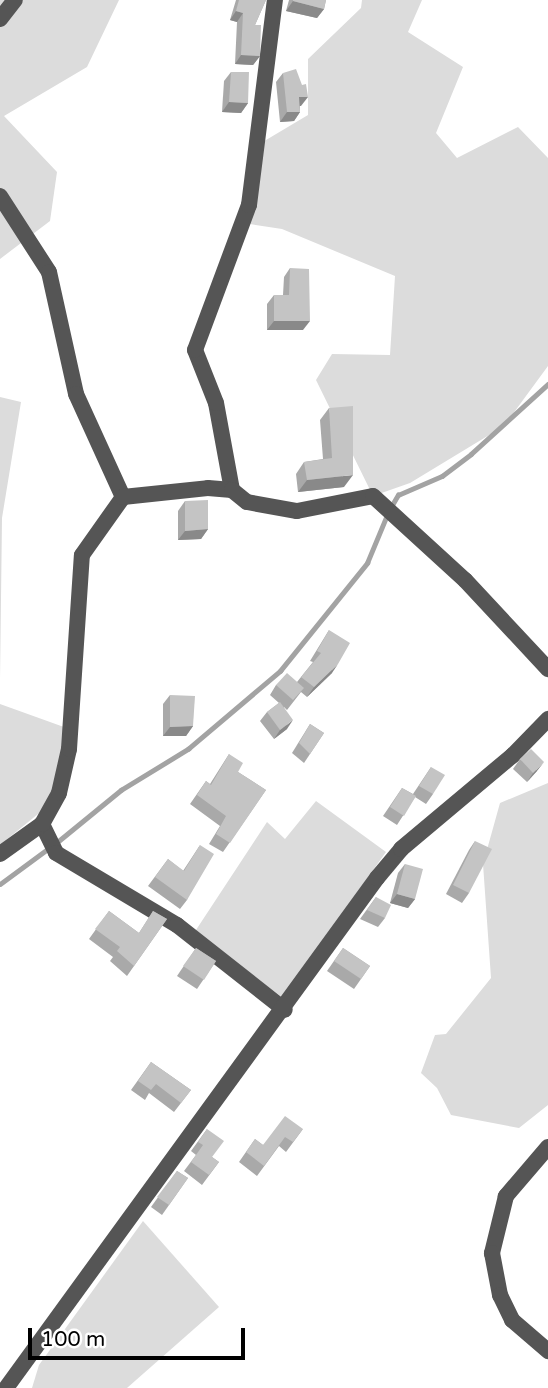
<!DOCTYPE html>
<style>
body{margin:0}
#map{position:relative;width:548px;height:1388px;overflow:hidden;background:#fff;font-family:"Varela Round",sans-serif}
div>[style]{position:absolute}
[style*='--x']{left:calc(var(--x)*1px);top:calc(var(--y)*1px);width:calc(var(--w)*1px);rotate:calc(var(--a)*1deg)}
.green>*{inset:0;background:#dcdcdc}
.stream>*{height:4.5px;margin:-2.25px;padding:0 2.25px;transform-origin:2.25px;border-radius:2.25px;background:#a3a3a3}
.minor>*{height:16px;margin:-8px;padding:0 8px;transform-origin:8px;border-radius:8px;background:#555}
.wall>*{inset:0;background:#a9a9a9}
.shaded-wall>*{inset:0;background:#898989}
.building>*{inset:0;background:#c4c4c4}
span{translate:-50% -50%;white-space:nowrap;text-align:center;line-height:1.15;-webkit-text-stroke:5px #fff;paint-order:stroke}
.scale{position:absolute;left:28px;top:1328px;width:217px;height:32px;box-sizing:border-box;border:4px solid #000;border-top:0;padding-left:9px;font-size:21px;line-height:24px;white-space:nowrap;color:#000;-webkit-text-stroke:5px #fff;paint-order:stroke}
</style>
<div id="map">
<div class="green">
<div style="clip-path:polygon(0 0,119px 0,87px 67px,4px 116px,57px 172px,50px 221px,0 259px)"></div>
<div style="clip-path:polygon(362px 0,422px 0,408px 32px,463px 67px,436px 133px,457px 158px,518px 127px,548px 158px,548px 366px,504px 426px,410px 483px,373px 496px,316px 380px,332px 354px,390px 355px,395px 276px,282px 229px,250px 224px,261px 143px,308px 115px,308px 59px,361px 8px)"></div>
<div style="clip-path:polygon(0 397px,21px 402px,2px 518px,0 680px)"></div>
<div style="clip-path:polygon(0 704px,75px 731px,49px 805px,0 845px)"></div>
<div style="clip-path:polygon(548px 783px,548px 1105px,519px 1128px,451px 1115px,437px 1088px,421px 1073px,435px 1035px,446px 1034px,491px 978px,483px 864px,500px 803px)"></div>
<div style="clip-path:polygon(316px 801px,386px 852px,282px 997px,194px 933px,267px 822px,285px 839px)"></div>
<div style="clip-path:polygon(143px 1221px,219px 1307px,127px 1388px,32px 1388px,39px 1365px)"></div>
</div>
<div class="stream">
<div style="--x:391;--y:507;--w:14;--a:-60"></div>
<div style="--x:398;--y:495;--w:48;--a:-23.4"></div>
<div style="--x:442;--y:476;--w:36;--a:-37"></div>
<div style="--x:471;--y:454;--w:104;--a:-42.3"></div>
<div style="--x:56;--y:843;--w:84;--a:-39.2"></div>
<div style="--x:121;--y:790;--w:79;--a:-31.5"></div>
<div style="--x:188;--y:749;--w:121;--a:-40.3"></div>
<div style="--x:280;--y:671;--w:139;--a:-51.1"></div>
<div style="--x:367;--y:563;--w:52;--a:-67.4"></div>
<div style="--x:0;--y:884;--w:61;--a:-36.3"></div>
</div>
<div class="minor">
<div style="--x:0;--y:19;--w:24;--a:-52"></div>
<div style="--x:0;--y:196;--w:90;--a:57.2"></div>
<div style="--x:49;--y:272;--w:125;--a:77.5"></div>
<div style="--x:76;--y:394;--w:113;--a:65.5"></div>
<div style="--x:232;--y:490;--w:88;--a:-100.4"></div>
<div style="--x:216;--y:403;--w:57;--a:-111.6"></div>
<div style="--x:195;--y:350;--w:155;--a:-69.6"></div>
<div style="--x:249;--y:205;--w:207;--a:-82.8"></div>
<div style="--x:42;--y:824;--w:32;--a:64"></div>
<div style="--x:56;--y:853;--w:141;--a:30.8"></div>
<div style="--x:177;--y:925;--w:137;--a:38.2"></div>
<div style="--x:0;--y:854;--w:52;--a:-35.5"></div>
<div style="--x:42;--y:824;--w:35;--a:-61"></div>
<div style="--x:59;--y:793;--w:45;--a:-77.2"></div>
<div style="--x:69;--y:749;--w:194;--a:-86.2"></div>
<div style="--x:82;--y:555;--w:71;--a:-54.7"></div>
<div style="--x:123;--y:497;--w:85;--a:-6"></div>
<div style="--x:208;--y:488;--w:24;--a:5"></div>
<div style="--x:232;--y:490;--w:19;--a:39"></div>
<div style="--x:247;--y:502;--w:51;--a:10.2"></div>
<div style="--x:297;--y:511;--w:77;--a:-11.2"></div>
<div style="--x:373;--y:496;--w:125;--a:42.4"></div>
<div style="--x:465;--y:580;--w:122;--a:47"></div>
<div style="--x:548;--y:1147;--w:65;--a:130.6"></div>
<div style="--x:506;--y:1196;--w:59;--a:103.8"></div>
<div style="--x:492;--y:1253;--w:43;--a:79.2"></div>
<div style="--x:500;--y:1295;--w:28;--a:64"></div>
<div style="--x:512;--y:1320;--w:48;--a:40.7"></div>
<div style="--x:6;--y:1388;--w:631;--a:-53.97"></div>
<div style="--x:377;--y:878;--w:38;--a:-50"></div>
<div style="--x:401;--y:849;--w:145;--a:-40"></div>
<div style="--x:512;--y:756;--w:52;--a:-45.8"></div>
</div>
<div class="wall">
<div style="clip-path:polygon(236px 0,266px 0,255px 25px,260px 56px,253px 65px,235px 64px,237px 22px,230px 20px)"></div>
<div style="clip-path:polygon(289px 0,326px 0,324px 9px,317px 18px,286px 11px)"></div>
<div style="clip-path:polygon(231px 72px,248px 103px,241px 113px,222px 112px,224px 81px)"></div>
<div style="clip-path:polygon(283px 73px,301px 106px,300px 106px,300px 112px,294px 121px,280px 122px,276px 82px)"></div>
<div style="clip-path:polygon(290px 268px,303px 330px,267px 330px,267px 304px,274px 295px,283px 295px,284px 277px)"></div>
<div style="clip-path:polygon(329px 408px,344px 487px,298px 492px,296px 474px,304px 462px,323px 459px,320px 420px)"></div>
<div style="clip-path:polygon(185px 501px,208px 529px,201px 539px,178px 540px,178px 511px)"></div>
<div style="clip-path:polygon(329px 630px,332px 673px,307px 697px,301px 692px,287px 710px,284px 707px,287px 729px,274px 739px,260px 721px,267px 712px,279px 703px,270px 695px,276px 685px,297px 682px,313px 662px,310px 661px)"></div>
<div style="clip-path:polygon(170px 695px,193px 726px,186px 736px,163px 736px,163px 704px)"></div>
<div style="clip-path:polygon(310px 724px,324px 733px,304px 763px,292px 753px)"></div>
<div style="clip-path:polygon(229px 754px,238px 772px,266px 790px,223px 852px,209px 844px,220px 826px,190px 804px,206px 781px,210px 784px)"></div>
<div style="clip-path:polygon(520px 759px,537px 771px,527px 782px,513px 769px)"></div>
<div style="clip-path:polygon(431px 767px,433px 794px,426px 804px,415px 797px,397px 825px,383px 816px,402px 788px,413px 794px)"></div>
<div style="clip-path:polygon(475px 841px,469px 893px,462px 903px,446px 894px,469px 850px)"></div>
<div style="clip-path:polygon(200px 845px,187px 900px,180px 909px,148px 886px,168px 859px,183px 871px)"></div>
<div style="clip-path:polygon(405px 864px,415px 899px,408px 908px,390px 903px,398px 873px)"></div>
<div style="clip-path:polygon(376px 897px,385px 918px,378px 927px,360px 919px)"></div>
<div style="clip-path:polygon(109px 911px,139px 933px,153px 911px,167px 919px,127px 976px,110px 961px,113px 957px,89px 939px)"></div>
<div style="clip-path:polygon(196px 948px,216px 961px,197px 989px,177px 976px)"></div>
<div style="clip-path:polygon(343px 948px,370px 966px,354px 989px,327px 971px)"></div>
<div style="clip-path:polygon(151px 1062px,191px 1090px,174px 1112px,149px 1093px,145px 1100px,131px 1090px)"></div>
<div style="clip-path:polygon(207px 1129px,212px 1157px,219px 1162px,202px 1185px,184px 1171px,196px 1155px,191px 1151px)"></div>
<div style="clip-path:polygon(303px 1129px,286px 1152px,279px 1146px,257px 1176px,239px 1162px,255px 1139px,263px 1145px)"></div>
<div style="clip-path:polygon(177px 1171px,188px 1178px,162px 1215px,151px 1207px)"></div>
</div>
<div class="shaded-wall">
<div style="clip-path:polygon(293px 1px,324px 9px,317px 18px,286px 11px)"></div>
<div style="clip-path:polygon(236px 11px,243px 13px,237px 22px,230px 20px)"></div>
<div style="clip-path:polygon(241px 55px,260px 56px,253px 65px,235px 64px)"></div>
<div style="clip-path:polygon(299px 97px,308px 97px,301px 106px,292px 106px)"></div>
<div style="clip-path:polygon(229px 102px,248px 103px,241px 113px,222px 112px)"></div>
<div style="clip-path:polygon(287px 112px,300px 112px,294px 121px,280px 122px)"></div>
<div style="clip-path:polygon(274px 321px,310px 321px,303px 330px,267px 330px)"></div>
<div style="clip-path:polygon(353px 475px,344px 487px,298px 492px,307px 480px)"></div>
<div style="clip-path:polygon(208px 529px,201px 539px,178px 540px,185px 531px)"></div>
<div style="clip-path:polygon(338px 664px,332px 673px,307px 697px,314px 687px)"></div>
<div style="clip-path:polygon(293px 720px,287px 729px,274px 739px,280px 730px)"></div>
<div style="clip-path:polygon(193px 726px,186px 736px,163px 736px,170px 727px)"></div>
<div style="clip-path:polygon(544px 762px,537px 771px,527px 782px,533px 773px)"></div>
<div style="clip-path:polygon(397px 894px,415px 899px,408px 908px,390px 903px)"></div>
</div>
<div class="building">
<div style="clip-path:polygon(239px 0,266px 0,255px 25px,261px 25px,260px 56px,241px 55px,243px 13px,236px 11px)"></div>
<div style="clip-path:polygon(293px 0,326px 0,324px 9px,293px 1px)"></div>
<div style="clip-path:polygon(296px 69px,302px 85px,306px 84px,308px 97px,299px 97px,300px 112px,287px 112px,283px 73px)"></div>
<div style="clip-path:polygon(231px 72px,249px 72px,248px 103px,229px 102px)"></div>
<div style="clip-path:polygon(290px 268px,309px 269px,310px 321px,274px 321px,274px 295px,289px 295px)"></div>
<div style="clip-path:polygon(353px 406px,353px 475px,307px 480px,304px 462px,332px 458px,329px 408px)"></div>
<div style="clip-path:polygon(208px 500px,208px 529px,185px 531px,185px 501px)"></div>
<div style="clip-path:polygon(329px 630px,350px 643px,338px 664px,314px 687px,301px 677px,321px 653px,317px 651px)"></div>
<div style="clip-path:polygon(287px 673px,304px 688px,293px 700px,276px 685px)"></div>
<div style="clip-path:polygon(170px 695px,195px 696px,193px 726px,170px 727px)"></div>
<div style="clip-path:polygon(280px 702px,293px 720px,280px 730px,267px 712px)"></div>
<div style="clip-path:polygon(310px 724px,324px 733px,310px 754px,299px 743px)"></div>
<div style="clip-path:polygon(531px 749px,544px 762px,533px 773px,520px 759px)"></div>
<div style="clip-path:polygon(229px 754px,243px 763px,238px 772px,266px 790px,230px 843px,216px 834px,226px 816px,197px 795px,206px 781px,211px 785px)"></div>
<div style="clip-path:polygon(431px 767px,445px 775px,433px 794px,419px 786px)"></div>
<div style="clip-path:polygon(402px 788px,416px 796px,404px 816px,390px 807px)"></div>
<div style="clip-path:polygon(475px 841px,492px 849px,469px 893px,453px 885px)"></div>
<div style="clip-path:polygon(200px 845px,214px 854px,187px 900px,155px 877px,168px 859px,184px 871px)"></div>
<div style="clip-path:polygon(405px 864px,423px 869px,415px 899px,397px 894px)"></div>
<div style="clip-path:polygon(376px 897px,391px 905px,385px 918px,367px 910px)"></div>
<div style="clip-path:polygon(109px 911px,139px 933px,153px 911px,167px 919px,134px 966px,117px 951px,120px 947px,95px 929px)"></div>
<div style="clip-path:polygon(196px 948px,216px 961px,204px 980px,183px 966px)"></div>
<div style="clip-path:polygon(343px 948px,370px 966px,361px 979px,334px 961px)"></div>
<div style="clip-path:polygon(151px 1062px,191px 1090px,181px 1103px,156px 1084px,151px 1090px,138px 1081px)"></div>
<div style="clip-path:polygon(285px 1116px,303px 1129px,293px 1142px,285px 1137px,264px 1166px,246px 1152px,255px 1139px,263px 1145px)"></div>
<div style="clip-path:polygon(207px 1129px,224px 1141px,212px 1157px,219px 1162px,209px 1175px,191px 1162px,203px 1145px,198px 1142px)"></div>
<div style="clip-path:polygon(177px 1171px,188px 1178px,169px 1205px,157px 1197px)"></div>
</div>
<div class="scale">100 m</div>
</div>
